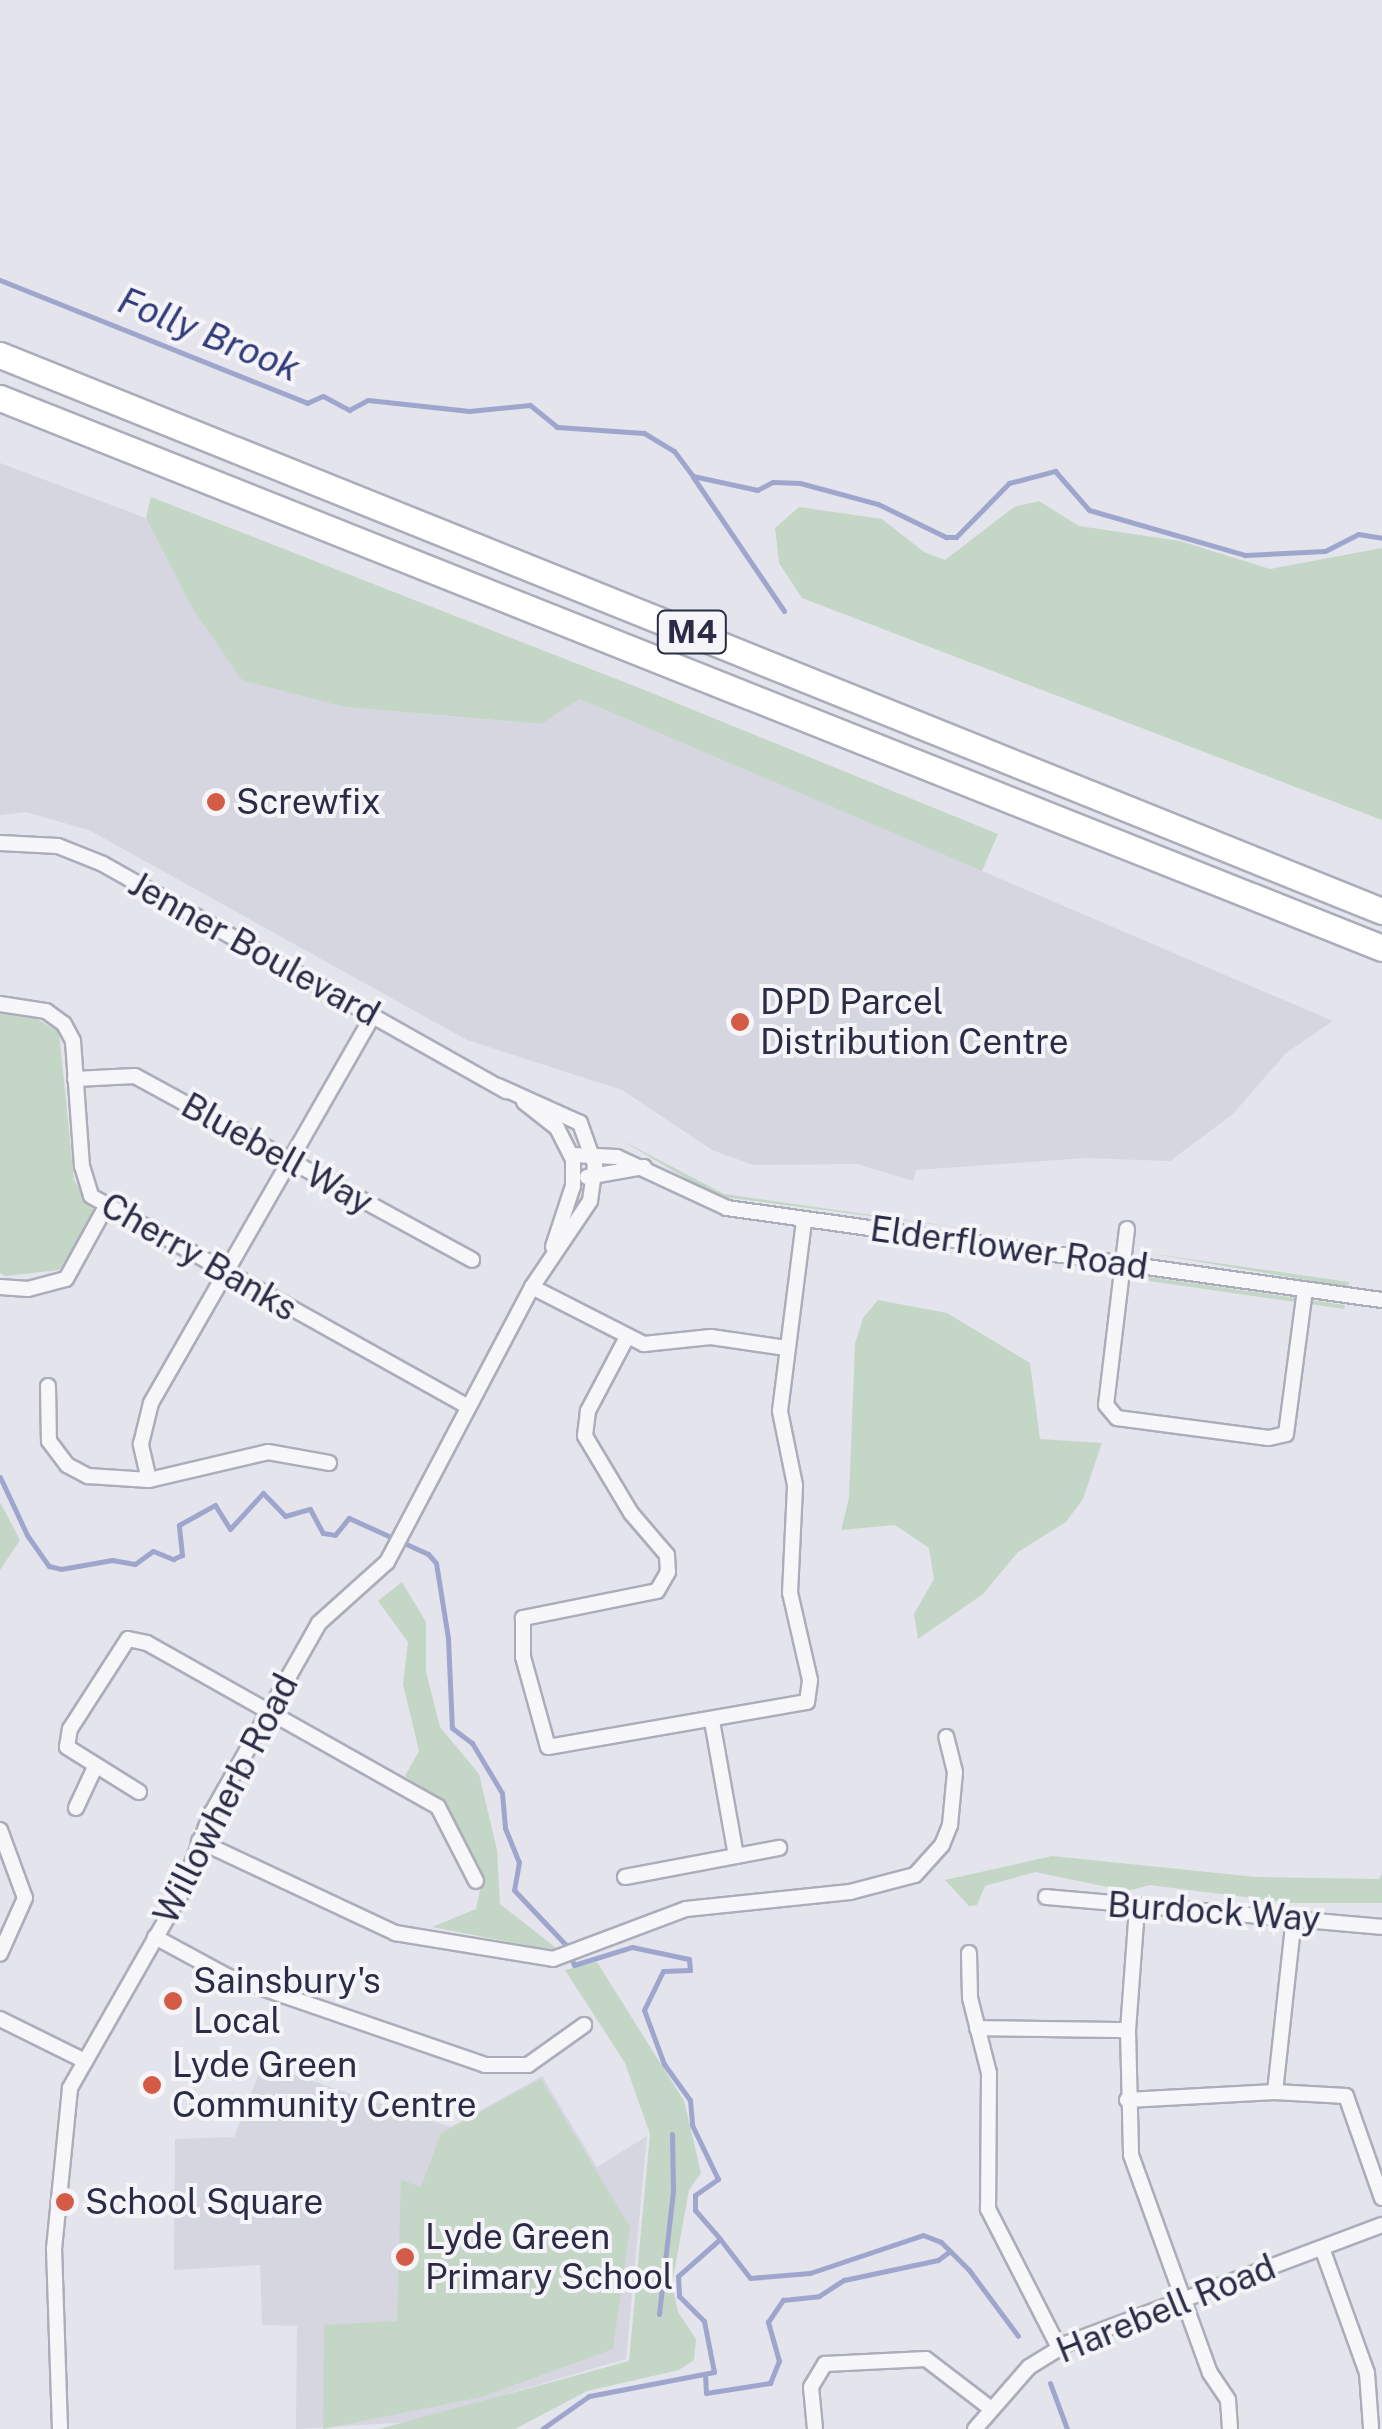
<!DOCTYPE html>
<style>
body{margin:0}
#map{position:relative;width:1382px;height:2429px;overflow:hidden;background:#e4e4ec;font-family:"Public Sans",sans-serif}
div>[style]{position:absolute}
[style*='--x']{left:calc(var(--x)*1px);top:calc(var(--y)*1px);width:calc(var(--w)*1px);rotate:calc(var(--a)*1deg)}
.built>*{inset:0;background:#d6d6e1}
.green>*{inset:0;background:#c4d6c5}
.stream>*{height:5px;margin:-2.5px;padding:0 2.5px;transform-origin:2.5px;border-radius:2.5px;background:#9ea6cd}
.roads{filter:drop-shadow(2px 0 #acadba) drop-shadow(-2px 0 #acadba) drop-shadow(0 2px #acadba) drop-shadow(0 -2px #acadba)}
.street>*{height:14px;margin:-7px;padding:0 7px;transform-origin:7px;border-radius:7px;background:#f7f7fa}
.highway>*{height:25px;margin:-12.5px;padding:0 12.5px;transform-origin:12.5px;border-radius:12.5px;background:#fff}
.dots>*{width:28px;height:28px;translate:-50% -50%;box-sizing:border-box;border:5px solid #f4f4f9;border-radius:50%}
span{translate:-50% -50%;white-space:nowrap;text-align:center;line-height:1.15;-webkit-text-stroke:8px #f4f4f9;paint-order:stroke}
.shield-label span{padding:2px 8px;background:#f4f4f9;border:2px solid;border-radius:8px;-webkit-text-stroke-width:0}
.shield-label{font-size:32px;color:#2a2c45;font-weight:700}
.poi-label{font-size:35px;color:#2a2c45}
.left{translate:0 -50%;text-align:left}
.street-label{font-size:35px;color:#2a2c45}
.water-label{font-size:38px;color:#323c7b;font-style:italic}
</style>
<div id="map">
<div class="built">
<div style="clip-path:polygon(0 463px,146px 518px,191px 606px,345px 707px,540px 724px,580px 699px,1333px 1021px,1286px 1053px,1233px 1114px,1170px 1161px,1085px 1158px,916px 1170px,913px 1181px,857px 1164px,753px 1165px,712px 1150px,622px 1090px,467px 1040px,89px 830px,26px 812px,0 815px)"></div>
<div style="clip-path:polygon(279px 2070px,451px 2127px,542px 2076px,597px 2167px,647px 2136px,626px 2359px,411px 2422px,296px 2429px,297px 2326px,262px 2325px,260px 2265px,174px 2270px,175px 2139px,234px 2137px,259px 2073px,276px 2079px)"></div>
</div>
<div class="green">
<div style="clip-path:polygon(151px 497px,647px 691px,998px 834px,982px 871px,580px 699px,541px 724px,345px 707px,242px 680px,191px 606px,146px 518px)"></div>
<div style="clip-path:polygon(1039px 501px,1079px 526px,1180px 541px,1270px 569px,1382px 548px,1382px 820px,802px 598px,779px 563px,775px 528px,799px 507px,882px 519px,924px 552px,945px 560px,1014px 507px)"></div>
<div style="clip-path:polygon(27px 1013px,59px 1032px,74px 1180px,97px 1216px,59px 1270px,5px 1276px,0 1273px,0 1014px)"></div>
<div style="clip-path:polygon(621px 1140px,724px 1194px,963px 1228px,716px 1196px)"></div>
<div style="clip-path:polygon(1148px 1253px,1349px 1282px,1348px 1287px)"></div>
<div style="clip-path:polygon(1149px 1277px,1345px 1305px,1344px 1309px,1149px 1281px)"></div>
<div style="clip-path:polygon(878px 1300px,947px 1313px,1030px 1363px,1040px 1439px,1102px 1443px,1083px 1499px,1066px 1522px,1018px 1552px,983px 1594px,918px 1639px,914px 1614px,934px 1579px,929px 1548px,895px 1525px,841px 1530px,849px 1498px,855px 1344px,863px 1318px)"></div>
<div style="clip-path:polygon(0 1502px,20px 1540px,0 1570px)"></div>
<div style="clip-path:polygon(402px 1582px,426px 1622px,426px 1672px,440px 1727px,479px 1774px,497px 1850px,500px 1904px,561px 1952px,432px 1927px,476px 1909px,482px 1880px,449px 1808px,405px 1776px,419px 1751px,403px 1684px,408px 1642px,378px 1601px)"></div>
<div style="clip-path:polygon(1052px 1856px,1256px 1877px,1379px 1879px,1382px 1873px,1382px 1903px,1291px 1903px,1150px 1885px,1127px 1891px,1035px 1872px,985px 1886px,977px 1905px,969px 1906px,945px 1880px)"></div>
<div style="clip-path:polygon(597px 1962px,684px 2101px,701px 2173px,689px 2190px,672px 2284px,678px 2312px,696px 2339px,694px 2360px,679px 2370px,587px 2391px,515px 2429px,379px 2429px,629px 2361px,650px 2134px,625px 2063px,565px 1970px)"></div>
<div style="clip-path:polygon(541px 2079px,630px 2227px,613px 2349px,481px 2397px,323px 2429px,324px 2325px,397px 2321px,401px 2180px,421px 2187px,441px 2133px)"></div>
</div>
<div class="stream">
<div style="--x:0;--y:280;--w:331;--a:21.8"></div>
<div style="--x:307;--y:403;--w:17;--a:-24"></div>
<div style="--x:323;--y:396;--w:30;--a:28"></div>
<div style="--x:349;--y:410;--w:21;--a:-28"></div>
<div style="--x:368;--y:400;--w:102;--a:6.2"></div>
<div style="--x:469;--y:411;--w:61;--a:-5.6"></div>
<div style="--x:530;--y:405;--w:35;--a:39"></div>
<div style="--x:557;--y:427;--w:87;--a:3.9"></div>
<div style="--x:644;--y:433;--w:35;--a:31"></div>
<div style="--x:674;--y:451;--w:31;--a:53"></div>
<div style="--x:693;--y:476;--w:66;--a:12.3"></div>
<div style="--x:757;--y:490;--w:18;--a:-27"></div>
<div style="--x:773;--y:482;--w:27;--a:2"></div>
<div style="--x:800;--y:483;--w:81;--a:15.1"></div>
<div style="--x:878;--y:504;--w:76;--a:25.9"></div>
<div style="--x:946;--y:537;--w:10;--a:0"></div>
<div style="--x:956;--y:537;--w:76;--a:-45.5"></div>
<div style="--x:1009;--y:483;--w:48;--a:-14.6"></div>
<div style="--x:1055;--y:471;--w:52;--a:48.9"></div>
<div style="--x:1089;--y:510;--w:162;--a:16.1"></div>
<div style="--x:1245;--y:555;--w:80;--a:-2.9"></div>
<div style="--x:1325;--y:551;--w:37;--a:-27"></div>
<div style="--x:1358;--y:534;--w:24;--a:9"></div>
<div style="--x:693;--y:477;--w:162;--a:55.8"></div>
<div style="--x:0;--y:1477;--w:64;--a:65"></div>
<div style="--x:27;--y:1535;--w:38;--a:55"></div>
<div style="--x:49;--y:1566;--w:12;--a:14"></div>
<div style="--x:61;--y:1569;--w:52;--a:-10"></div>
<div style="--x:112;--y:1560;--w:23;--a:10"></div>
<div style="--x:135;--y:1564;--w:22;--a:-36"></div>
<div style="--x:153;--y:1551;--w:22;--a:22"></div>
<div style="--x:173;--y:1559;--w:10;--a:-24"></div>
<div style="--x:182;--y:1555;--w:30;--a:-96"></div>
<div style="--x:179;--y:1525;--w:41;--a:-29.1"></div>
<div style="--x:215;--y:1505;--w:28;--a:58"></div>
<div style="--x:230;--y:1529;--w:49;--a:-47.5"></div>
<div style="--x:263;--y:1493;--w:32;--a:46"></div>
<div style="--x:285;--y:1516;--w:26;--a:-16"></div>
<div style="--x:310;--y:1509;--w:27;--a:62"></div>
<div style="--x:323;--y:1533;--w:12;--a:9"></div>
<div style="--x:335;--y:1535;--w:22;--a:-51"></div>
<div style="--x:349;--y:1518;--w:87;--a:24.5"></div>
<div style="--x:428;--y:1554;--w:12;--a:48"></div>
<div style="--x:436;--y:1563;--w:76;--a:80.9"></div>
<div style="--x:448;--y:1638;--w:90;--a:87.5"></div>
<div style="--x:452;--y:1728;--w:25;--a:37"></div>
<div style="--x:472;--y:1743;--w:58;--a:59"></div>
<div style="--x:502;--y:1793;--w:35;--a:85"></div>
<div style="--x:505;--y:1828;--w:37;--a:68"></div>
<div style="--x:519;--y:1862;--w:28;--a:100"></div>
<div style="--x:514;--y:1890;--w:77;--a:46.6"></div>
<div style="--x:567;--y:1946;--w:20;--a:70"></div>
<div style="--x:574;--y:1965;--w:61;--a:-17.2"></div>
<div style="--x:632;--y:1947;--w:58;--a:11.9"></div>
<div style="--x:689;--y:1959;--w:11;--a:85"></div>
<div style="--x:690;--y:1970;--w:27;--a:178"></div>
<div style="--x:663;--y:1971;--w:43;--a:116"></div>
<div style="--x:644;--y:2010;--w:58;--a:69.7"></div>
<div style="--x:664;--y:2064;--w:44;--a:54.2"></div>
<div style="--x:690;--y:2100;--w:25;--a:85"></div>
<div style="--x:692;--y:2125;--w:60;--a:64.3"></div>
<div style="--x:718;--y:2179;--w:28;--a:145"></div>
<div style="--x:695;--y:2195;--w:15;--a:90"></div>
<div style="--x:695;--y:2210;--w:38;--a:49"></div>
<div style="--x:720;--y:2239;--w:56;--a:138.6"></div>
<div style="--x:678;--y:2276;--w:20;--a:87"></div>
<div style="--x:679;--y:2296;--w:35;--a:45"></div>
<div style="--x:704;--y:2321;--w:52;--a:78.9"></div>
<div style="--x:714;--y:2372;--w:127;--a:169.1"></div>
<div style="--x:589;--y:2396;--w:57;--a:144.9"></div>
<div style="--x:720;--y:2239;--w:49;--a:52.4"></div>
<div style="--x:750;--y:2278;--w:60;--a:-4.8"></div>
<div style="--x:810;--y:2273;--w:119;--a:-18.6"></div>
<div style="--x:923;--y:2235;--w:19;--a:21"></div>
<div style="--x:941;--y:2242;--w:40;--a:45"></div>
<div style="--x:969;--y:2270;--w:82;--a:53.4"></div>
<div style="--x:659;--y:2314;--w:124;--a:-83.5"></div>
<div style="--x:673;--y:2191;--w:57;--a:-91"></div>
<div style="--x:705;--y:2374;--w:19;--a:87"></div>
<div style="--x:706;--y:2393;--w:65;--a:-8.9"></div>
<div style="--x:770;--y:2383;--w:24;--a:-68"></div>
<div style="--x:779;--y:2361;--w:41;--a:-105.8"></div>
<div style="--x:768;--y:2322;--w:27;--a:-56"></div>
<div style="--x:783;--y:2300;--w:36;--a:-6"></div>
<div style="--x:819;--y:2296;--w:30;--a:-33"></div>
<div style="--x:844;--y:2280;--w:96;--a:-12"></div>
<div style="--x:938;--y:2260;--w:15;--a:-37"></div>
<div style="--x:1050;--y:2383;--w:49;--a:69.7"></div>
</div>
<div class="roads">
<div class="street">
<div style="--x:0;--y:843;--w:58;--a:3"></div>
<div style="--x:58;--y:846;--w:48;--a:21.8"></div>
<div style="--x:103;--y:864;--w:463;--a:29.4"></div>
<div style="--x:0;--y:1004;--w:47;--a:8.7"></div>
<div style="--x:46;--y:1011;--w:22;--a:36"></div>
<div style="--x:64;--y:1024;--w:19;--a:62"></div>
<div style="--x:73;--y:1041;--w:125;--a:85.9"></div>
<div style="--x:82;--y:1166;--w:31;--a:73"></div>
<div style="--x:91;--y:1196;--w:432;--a:29.2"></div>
<div style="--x:75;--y:1079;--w:60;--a:-2.9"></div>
<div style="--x:135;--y:1076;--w:384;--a:28.6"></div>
<div style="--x:524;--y:1102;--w:42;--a:38.2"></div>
<div style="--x:557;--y:1128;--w:36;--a:63"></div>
<div style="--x:573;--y:1160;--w:26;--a:90"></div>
<div style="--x:573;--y:1186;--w:64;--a:108.2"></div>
<div style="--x:572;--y:1155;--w:45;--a:2.5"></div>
<div style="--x:617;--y:1157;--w:121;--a:24.9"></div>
<div style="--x:727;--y:1208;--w:661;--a:8"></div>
<div style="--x:587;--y:1177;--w:58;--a:-10"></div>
<div style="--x:1127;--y:1229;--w:177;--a:96.8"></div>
<div style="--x:1106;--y:1405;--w:17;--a:50"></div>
<div style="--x:1117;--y:1418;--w:153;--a:7.5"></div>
<div style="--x:1269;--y:1438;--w:17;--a:-13"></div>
<div style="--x:1286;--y:1434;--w:146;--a:-82.5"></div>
<div style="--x:0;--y:1287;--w:28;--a:4"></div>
<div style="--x:28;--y:1289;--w:39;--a:-15"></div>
<div style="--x:66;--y:1279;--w:81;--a:-61.2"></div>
<div style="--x:532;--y:1287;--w:126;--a:27"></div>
<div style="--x:644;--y:1344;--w:67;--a:-6"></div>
<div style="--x:711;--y:1337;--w:76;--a:8.3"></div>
<div style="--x:627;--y:1337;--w:84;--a:117.8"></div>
<div style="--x:588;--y:1411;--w:25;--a:97"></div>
<div style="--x:585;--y:1436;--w:90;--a:59.1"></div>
<div style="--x:631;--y:1513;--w:55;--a:49.4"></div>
<div style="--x:667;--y:1555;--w:17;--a:87"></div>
<div style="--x:668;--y:1572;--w:22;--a:120"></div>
<div style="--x:657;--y:1591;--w:137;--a:168.6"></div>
<div style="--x:523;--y:1618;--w:39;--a:90"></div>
<div style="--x:523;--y:1657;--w:93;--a:74.5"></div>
<div style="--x:548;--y:1747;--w:263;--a:-9.9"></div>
<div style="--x:807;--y:1702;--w:22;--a:-82"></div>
<div style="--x:810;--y:1680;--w:89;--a:-102.9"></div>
<div style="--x:790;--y:1593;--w:108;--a:-87.3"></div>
<div style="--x:795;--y:1485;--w:76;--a:-101.5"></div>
<div style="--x:780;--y:1411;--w:193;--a:-82.8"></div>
<div style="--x:48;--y:1386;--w:55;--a:89"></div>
<div style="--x:49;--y:1441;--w:30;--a:53"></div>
<div style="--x:67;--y:1465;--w:24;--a:28"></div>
<div style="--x:88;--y:1476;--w:61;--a:3.8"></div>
<div style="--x:149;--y:1480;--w:122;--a:-13.2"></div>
<div style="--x:268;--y:1452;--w:62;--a:10.2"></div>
<div style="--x:149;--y:1480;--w:37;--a:-103"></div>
<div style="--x:141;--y:1444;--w:42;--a:-76.3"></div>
<div style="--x:151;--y:1403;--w:446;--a:-60.2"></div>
<div style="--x:712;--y:1721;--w:137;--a:79.9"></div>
<div style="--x:139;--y:1792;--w:85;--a:-148"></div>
<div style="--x:67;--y:1747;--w:18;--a:-81"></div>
<div style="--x:70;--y:1729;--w:107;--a:-57.2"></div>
<div style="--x:128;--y:1639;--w:19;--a:12"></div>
<div style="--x:147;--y:1643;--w:334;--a:29.4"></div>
<div style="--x:438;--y:1807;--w:83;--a:62.8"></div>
<div style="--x:76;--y:1808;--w:45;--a:-65.1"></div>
<div style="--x:0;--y:1830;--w:72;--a:69.8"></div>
<div style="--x:25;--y:1898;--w:61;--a:114.1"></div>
<div style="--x:199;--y:1841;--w:217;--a:25.1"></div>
<div style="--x:395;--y:1933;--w:160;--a:9.3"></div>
<div style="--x:553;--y:1959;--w:142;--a:-20.6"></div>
<div style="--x:686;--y:1909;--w:165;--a:-5.9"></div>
<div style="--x:850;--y:1892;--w:67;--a:-14.7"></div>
<div style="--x:915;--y:1875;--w:40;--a:-48"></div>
<div style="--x:942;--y:1845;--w:22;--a:-68"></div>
<div style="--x:950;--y:1825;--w:53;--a:-84.6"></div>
<div style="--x:955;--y:1772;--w:36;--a:-104"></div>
<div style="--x:625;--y:1877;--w:157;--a:-10.7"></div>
<div style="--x:1046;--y:1897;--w:337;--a:5.1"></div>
<div style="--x:1137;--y:1908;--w:122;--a:94.2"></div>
<div style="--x:1128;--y:2030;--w:125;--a:88.6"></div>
<div style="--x:1131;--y:2155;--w:232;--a:70.1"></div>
<div style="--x:1210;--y:2373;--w:32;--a:56"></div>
<div style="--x:1228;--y:2400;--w:29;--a:86"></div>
<div style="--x:155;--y:1937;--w:82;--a:28.4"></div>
<div style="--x:227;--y:1976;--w:273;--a:19"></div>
<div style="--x:485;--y:2065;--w:43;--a:0"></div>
<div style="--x:528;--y:2065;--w:69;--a:-35.5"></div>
<div style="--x:969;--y:1953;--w:45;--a:88.7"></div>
<div style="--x:970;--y:1998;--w:77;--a:75.8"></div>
<div style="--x:989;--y:2073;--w:136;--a:90.4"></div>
<div style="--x:988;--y:2209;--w:156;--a:62.9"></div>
<div style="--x:0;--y:2019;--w:95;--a:26.3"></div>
<div style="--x:977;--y:2028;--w:151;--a:0.8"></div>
<div style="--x:1275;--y:2092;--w:175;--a:-83.8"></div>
<div style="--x:1127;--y:2100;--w:148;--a:-3.1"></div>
<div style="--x:1275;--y:2092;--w:71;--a:3.2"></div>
<div style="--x:1346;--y:2096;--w:108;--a:70.6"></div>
<div style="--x:1322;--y:2248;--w:133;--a:70.2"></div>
<div style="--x:1367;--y:2373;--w:55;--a:85.8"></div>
<div style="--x:60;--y:2429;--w:180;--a:-91.9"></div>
<div style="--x:54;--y:2249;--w:162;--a:-84.3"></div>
<div style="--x:70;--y:2088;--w:222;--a:-60.3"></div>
<div style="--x:180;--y:1895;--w:87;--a:-69.1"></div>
<div style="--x:211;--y:1814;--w:219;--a:-60.5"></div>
<div style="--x:319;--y:1623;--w:91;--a:-41.9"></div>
<div style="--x:387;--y:1562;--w:311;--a:-62.2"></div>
<div style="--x:532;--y:1287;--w:104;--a:-56"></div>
<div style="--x:590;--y:1201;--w:36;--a:-82"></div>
<div style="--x:595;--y:1165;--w:45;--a:-109.7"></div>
<div style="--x:580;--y:1123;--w:90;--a:-155.7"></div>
<div style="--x:815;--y:2429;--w:42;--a:-95.4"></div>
<div style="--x:811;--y:2387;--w:27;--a:-59"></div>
<div style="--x:825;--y:2364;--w:101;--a:-2.8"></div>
<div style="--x:926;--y:2359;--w:81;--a:37.4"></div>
<div style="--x:975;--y:2429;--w:82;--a:-48.9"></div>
<div style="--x:1029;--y:2367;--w:46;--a:-31.6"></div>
<div style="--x:1068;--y:2343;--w:335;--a:-20.6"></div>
</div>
<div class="highway">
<div style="--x:0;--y:355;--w:1490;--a:21.92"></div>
<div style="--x:0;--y:398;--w:1487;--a:21.7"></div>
</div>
</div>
<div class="dots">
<div style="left:216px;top:802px;background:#d45c46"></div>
<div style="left:740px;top:1022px;background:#d45c46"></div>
<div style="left:173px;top:2001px;background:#d45c46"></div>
<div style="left:152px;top:2085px;background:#d45c46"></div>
<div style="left:65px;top:2202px;background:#d45c46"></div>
<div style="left:405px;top:2257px;background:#d45c46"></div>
</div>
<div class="shield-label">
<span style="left:692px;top:632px">M4</span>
</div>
<div class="poi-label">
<span class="left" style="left:236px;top:802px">Screwfix</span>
<span class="left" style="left:760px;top:1022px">DPD Parcel<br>Distribution Centre</span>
<span class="left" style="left:193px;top:2001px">Sainsbury's<br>Local</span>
<span class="left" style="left:172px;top:2085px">Lyde Green<br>Community Centre</span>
<span class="left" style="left:85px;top:2202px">School Square</span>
<span class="left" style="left:425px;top:2257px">Lyde Green<br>Primary School</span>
</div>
<div class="street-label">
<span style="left:254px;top:949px;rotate:29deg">Jenner Boulevard</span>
<span style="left:277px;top:1154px;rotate:29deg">Bluebell Way</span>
<span style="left:1009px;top:1248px;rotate:8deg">Elderflower Road</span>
<span style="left:199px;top:1257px;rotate:30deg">Cherry Banks</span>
<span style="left:226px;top:1799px;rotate:-63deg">Willowherb Road</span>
<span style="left:1214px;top:1912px;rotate:4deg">Burdock Way</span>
<span style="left:1166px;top:2309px;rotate:-22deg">Harebell Road</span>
</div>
<div class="water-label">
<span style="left:209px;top:334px;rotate:22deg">Folly Brook</span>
</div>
</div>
